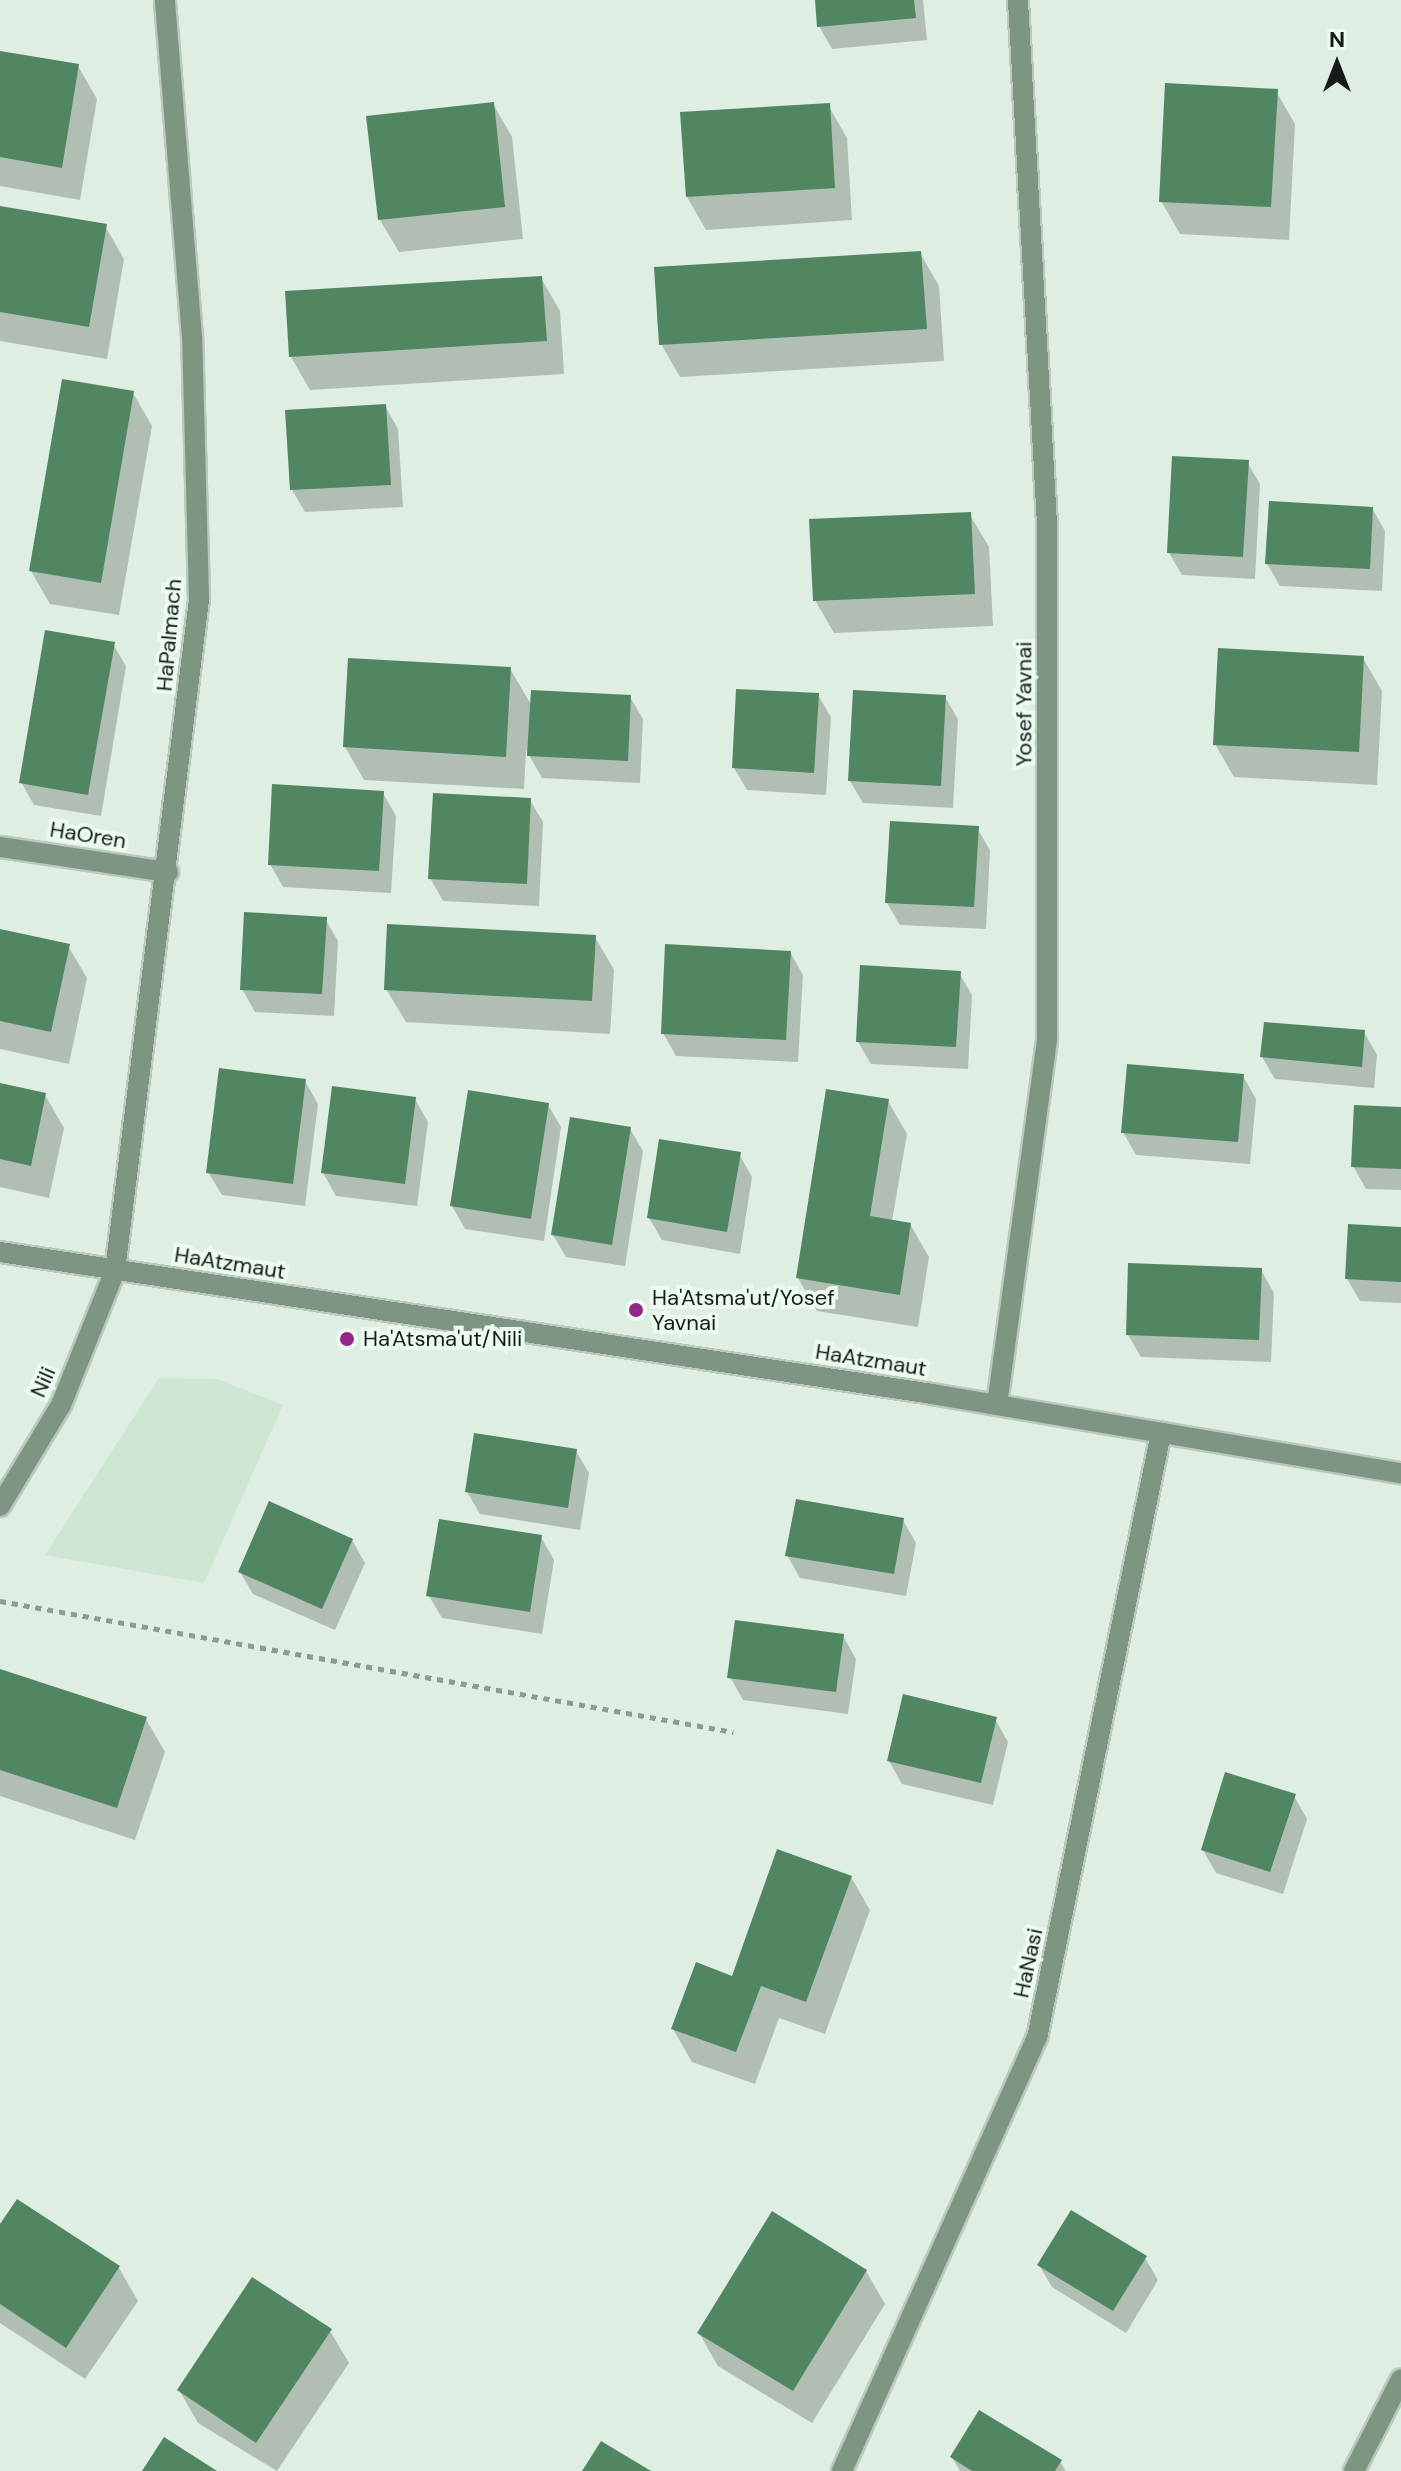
<!DOCTYPE html>
<style>
body{margin:0}
#map{position:relative;width:1401px;height:2471px;overflow:hidden;background:#deeee2;font-family:"DM Sans",sans-serif}
div>[style]{position:absolute}
[style*='--x']{left:calc(var(--x)*1px);top:calc(var(--y)*1px);width:calc(var(--w)*1px);rotate:calc(var(--a)*1deg)}
.built>*{inset:0;background:#cee5d4}
.shadow>*{inset:0;background:#0003}
.building>*{inset:0;background:#508662}
.path>*{height:5px;margin-top:-2.5px;transform-origin:0;background:repeating-linear-gradient(90deg,#8f9b92 0 6px,transparent 0 12px)}
.roads{filter:drop-shadow(2px 0 #bac8bd) drop-shadow(-2px 0 #bac8bd) drop-shadow(0 2px #bac8bd) drop-shadow(0 -2px #bac8bd)}
.minor>*{height:20px;margin:-10px;padding:0 10px;transform-origin:10px;border-radius:10px;background:#7e9584}
.dots>*{width:22px;height:22px;translate:-50% -50%;box-sizing:border-box;border:4px solid #ebfbef;border-radius:50%}
span{translate:-50% -50%;white-space:nowrap;text-align:center;line-height:1.15;-webkit-text-stroke:8px #ebfbef;paint-order:stroke}
.street-label{font-size:22px;color:#151b17}
.poi-label{font-size:22px;color:#151b17}
.left{translate:0 -50%;text-align:left}
.north{position:absolute;left:1297px;top:24px;width:80px;height:80px;-webkit-text-stroke:6px #ebfbef;paint-order:stroke;rotate:0deg;font-size:22px;font-weight:700;line-height:32px;text-align:center;color:#151b17}
.north::after{content:'';display:block;margin:auto;width:28px;height:36px;background:#151b17;clip-path:polygon(50% 0,100% 100%,50% 72%,0 100%)}
</style>
<div id="map">
<div class="built">
<div style="clip-path:polygon(159px 1378px,217px 1379px,283px 1405px,204px 1583px,45px 1555px)"></div>
</div>
<div class="shadow">
<div style="clip-path:polygon(817px 0,923px 0,927px 40px,832px 49px,819px 26px)"></div>
<div style="clip-path:polygon(0 53px,78px 66px,97px 99px,80px 200px,0 186px)"></div>
<div style="clip-path:polygon(1276px 91px,1295px 124px,1289px 240px,1180px 234px,1161px 201px)"></div>
<div style="clip-path:polygon(493px 104px,512px 137px,523px 239px,399px 252px,380px 220px)"></div>
<div style="clip-path:polygon(828px 105px,847px 138px,852px 220px,706px 230px,687px 197px)"></div>
<div style="clip-path:polygon(0 208px,105px 226px,124px 259px,107px 359px,0 341px)"></div>
<div style="clip-path:polygon(920px 253px,939px 286px,944px 361px,680px 377px,661px 344px)"></div>
<div style="clip-path:polygon(541px 278px,560px 311px,564px 374px,310px 390px,291px 357px)"></div>
<div style="clip-path:polygon(133px 393px,152px 426px,119px 615px,50px 604px,31px 571px)"></div>
<div style="clip-path:polygon(385px 406px,398px 429px,403px 507px,305px 512px,292px 490px)"></div>
<div style="clip-path:polygon(1247px 462px,1260px 484px,1255px 579px,1182px 575px,1169px 553px)"></div>
<div style="clip-path:polygon(1372px 508px,1385px 531px,1382px 591px,1280px 586px,1267px 564px)"></div>
<div style="clip-path:polygon(970px 515px,989px 547px,993px 626px,834px 633px,815px 600px)"></div>
<div style="clip-path:polygon(113px 644px,126px 666px,101px 816px,34px 805px,21px 782px)"></div>
<div style="clip-path:polygon(1363px 658px,1382px 691px,1377px 785px,1234px 777px,1215px 744px)"></div>
<div style="clip-path:polygon(510px 669px,532px 706px,630px 697px,643px 719px,640px 783px,542px 778px,526px 750px,524px 789px,364px 780px,345px 747px)"></div>
<div style="clip-path:polygon(818px 695px,831px 717px,826px 795px,747px 790px,734px 768px)"></div>
<div style="clip-path:polygon(945px 697px,958px 719px,953px 808px,863px 803px,850px 781px)"></div>
<div style="clip-path:polygon(383px 793px,396px 816px,391px 893px,283px 887px,270px 864px)"></div>
<div style="clip-path:polygon(530px 800px,543px 822px,539px 906px,443px 901px,430px 878px)"></div>
<div style="clip-path:polygon(977px 828px,990px 850px,986px 929px,900px 925px,887px 903px)"></div>
<div style="clip-path:polygon(325px 919px,338px 941px,334px 1016px,255px 1012px,242px 989px)"></div>
<div style="clip-path:polygon(0 931px,68px 946px,87px 978px,69px 1064px,0 1049px)"></div>
<div style="clip-path:polygon(595px 937px,614px 970px,610px 1034px,406px 1022px,386px 989px)"></div>
<div style="clip-path:polygon(790px 952px,803px 975px,798px 1062px,676px 1056px,663px 1033px)"></div>
<div style="clip-path:polygon(959px 973px,972px 995px,968px 1069px,871px 1064px,858px 1042px)"></div>
<div style="clip-path:polygon(1364px 1032px,1377px 1055px,1374px 1088px,1275px 1079px,1262px 1057px)"></div>
<div style="clip-path:polygon(1243px 1076px,1256px 1099px,1250px 1164px,1136px 1155px,1123px 1132px)"></div>
<div style="clip-path:polygon(305px 1081px,318px 1104px,305px 1206px,222px 1195px,208px 1172px)"></div>
<div style="clip-path:polygon(0 1085px,45px 1095px,64px 1128px,49px 1198px,0 1187px)"></div>
<div style="clip-path:polygon(415px 1099px,428px 1122px,417px 1206px,336px 1196px,323px 1173px)"></div>
<div style="clip-path:polygon(888px 1101px,907px 1134px,892px 1221px,910px 1224px,929px 1257px,918px 1327px,817px 1311px,798px 1278px)"></div>
<div style="clip-path:polygon(548px 1105px,561px 1127px,544px 1241px,465px 1229px,452px 1206px)"></div>
<div style="clip-path:polygon(1401px 1109px,1401px 1190px,1366px 1189px,1353px 1166px)"></div>
<div style="clip-path:polygon(630px 1129px,643px 1151px,625px 1266px,566px 1257px,553px 1235px)"></div>
<div style="clip-path:polygon(739px 1154px,752px 1177px,740px 1254px,662px 1240px,649px 1218px)"></div>
<div style="clip-path:polygon(1401px 1229px,1401px 1303px,1360px 1301px,1347px 1279px)"></div>
<div style="clip-path:polygon(1261px 1270px,1274px 1293px,1271px 1362px,1141px 1357px,1128px 1335px)"></div>
<div style="clip-path:polygon(576px 1451px,589px 1473px,580px 1530px,480px 1514px,467px 1492px)"></div>
<div style="clip-path:polygon(903px 1520px,916px 1543px,906px 1596px,800px 1578px,787px 1555px)"></div>
<div style="clip-path:polygon(541px 1537px,554px 1560px,542px 1634px,442px 1618px,429px 1596px)"></div>
<div style="clip-path:polygon(352px 1540px,365px 1563px,335px 1630px,253px 1594px,240px 1572px)"></div>
<div style="clip-path:polygon(843px 1636px,856px 1659px,848px 1714px,743px 1700px,730px 1677px)"></div>
<div style="clip-path:polygon(0 1671px,146px 1719px,165px 1752px,135px 1840px,0 1796px)"></div>
<div style="clip-path:polygon(995px 1719px,1008px 1742px,993px 1805px,902px 1784px,889px 1761px)"></div>
<div style="clip-path:polygon(1294px 1796px,1307px 1819px,1283px 1894px,1216px 1873px,1203px 1850px)"></div>
<div style="clip-path:polygon(851px 1877px,870px 1910px,825px 2034px,779px 2018px,755px 2084px,692px 2062px,673px 2029px)"></div>
<div style="clip-path:polygon(0 2228px,119px 2268px,138px 2301px,85px 2379px,0 2323px)"></div>
<div style="clip-path:polygon(1145px 2258px,1158px 2280px,1126px 2333px,1052px 2287px,1039px 2265px)"></div>
<div style="clip-path:polygon(866px 2271px,885px 2304px,812px 2423px,718px 2366px,699px 2333px)"></div>
<div style="clip-path:polygon(330px 2331px,349px 2363px,277px 2471px,198px 2423px,179px 2390px)"></div>
<div style="clip-path:polygon(952px 2457px,1060px 2462px,1066px 2471px,960px 2471px)"></div>
</div>
<div class="building">
<div style="clip-path:polygon(815px 0,914px 0,916px 18px,817px 27px)"></div>
<div style="clip-path:polygon(0 51px,79px 64px,62px 168px,0 157px)"></div>
<div style="clip-path:polygon(1165px 83px,1278px 89px,1271px 207px,1159px 202px)"></div>
<div style="clip-path:polygon(494px 102px,505px 207px,378px 220px,366px 116px)"></div>
<div style="clip-path:polygon(830px 103px,835px 188px,686px 197px,680px 112px)"></div>
<div style="clip-path:polygon(0 206px,107px 224px,89px 327px,0 312px)"></div>
<div style="clip-path:polygon(921px 251px,927px 329px,659px 345px,654px 267px)"></div>
<div style="clip-path:polygon(542px 276px,547px 341px,289px 357px,285px 291px)"></div>
<div style="clip-path:polygon(62px 379px,134px 391px,101px 583px,29px 571px)"></div>
<div style="clip-path:polygon(386px 404px,391px 485px,290px 490px,285px 410px)"></div>
<div style="clip-path:polygon(1172px 456px,1249px 460px,1243px 557px,1167px 553px)"></div>
<div style="clip-path:polygon(1269px 501px,1373px 507px,1370px 569px,1265px 564px)"></div>
<div style="clip-path:polygon(971px 512px,975px 594px,813px 601px,809px 519px)"></div>
<div style="clip-path:polygon(45px 630px,115px 642px,88px 795px,19px 783px)"></div>
<div style="clip-path:polygon(1218px 648px,1364px 656px,1359px 752px,1213px 745px)"></div>
<div style="clip-path:polygon(348px 658px,511px 667px,506px 757px,343px 747px)"></div>
<div style="clip-path:polygon(736px 689px,819px 693px,814px 773px,732px 768px)"></div>
<div style="clip-path:polygon(531px 690px,631px 695px,628px 761px,527px 756px)"></div>
<div style="clip-path:polygon(853px 690px,946px 695px,941px 786px,848px 781px)"></div>
<div style="clip-path:polygon(272px 784px,384px 791px,379px 871px,268px 865px)"></div>
<div style="clip-path:polygon(433px 793px,531px 798px,527px 884px,428px 879px)"></div>
<div style="clip-path:polygon(890px 821px,979px 826px,974px 907px,885px 903px)"></div>
<div style="clip-path:polygon(244px 912px,327px 917px,322px 994px,240px 990px)"></div>
<div style="clip-path:polygon(387px 924px,596px 935px,592px 1001px,384px 990px)"></div>
<div style="clip-path:polygon(0 929px,70px 944px,51px 1032px,0 1021px)"></div>
<div style="clip-path:polygon(665px 944px,791px 951px,786px 1040px,661px 1034px)"></div>
<div style="clip-path:polygon(860px 965px,961px 971px,956px 1047px,856px 1042px)"></div>
<div style="clip-path:polygon(1264px 1022px,1365px 1030px,1362px 1067px,1260px 1057px)"></div>
<div style="clip-path:polygon(1127px 1064px,1244px 1074px,1238px 1142px,1121px 1133px)"></div>
<div style="clip-path:polygon(219px 1068px,306px 1079px,293px 1184px,206px 1173px)"></div>
<div style="clip-path:polygon(0 1083px,46px 1093px,31px 1166px,0 1159px)"></div>
<div style="clip-path:polygon(332px 1086px,416px 1097px,405px 1184px,321px 1173px)"></div>
<div style="clip-path:polygon(826px 1089px,889px 1099px,870px 1216px,911px 1223px,900px 1295px,796px 1278px)"></div>
<div style="clip-path:polygon(468px 1090px,549px 1103px,531px 1219px,450px 1206px)"></div>
<div style="clip-path:polygon(1354px 1105px,1401px 1107px,1401px 1169px,1351px 1167px)"></div>
<div style="clip-path:polygon(570px 1117px,631px 1127px,612px 1245px,551px 1235px)"></div>
<div style="clip-path:polygon(659px 1139px,741px 1152px,727px 1232px,647px 1218px)"></div>
<div style="clip-path:polygon(1348px 1224px,1401px 1227px,1401px 1282px,1345px 1279px)"></div>
<div style="clip-path:polygon(1128px 1263px,1262px 1268px,1259px 1340px,1126px 1335px)"></div>
<div style="clip-path:polygon(474px 1433px,577px 1449px,568px 1508px,465px 1492px)"></div>
<div style="clip-path:polygon(796px 1499px,904px 1518px,894px 1574px,785px 1556px)"></div>
<div style="clip-path:polygon(269px 1501px,353px 1539px,322px 1609px,238px 1572px)"></div>
<div style="clip-path:polygon(439px 1519px,542px 1535px,530px 1612px,426px 1596px)"></div>
<div style="clip-path:polygon(735px 1620px,844px 1634px,836px 1692px,727px 1678px)"></div>
<div style="clip-path:polygon(0 1669px,147px 1717px,117px 1808px,0 1770px)"></div>
<div style="clip-path:polygon(903px 1694px,997px 1717px,981px 1783px,887px 1761px)"></div>
<div style="clip-path:polygon(1225px 1772px,1296px 1794px,1270px 1872px,1201px 1850px)"></div>
<div style="clip-path:polygon(777px 1849px,852px 1876px,806px 2002px,761px 1986px,736px 2052px,671px 2029px,696px 1962px,732px 1976px)"></div>
<div style="clip-path:polygon(17px 2199px,120px 2266px,66px 2348px,0 2304px,0 2224px)"></div>
<div style="clip-path:polygon(1071px 2210px,1147px 2256px,1113px 2311px,1037px 2265px)"></div>
<div style="clip-path:polygon(772px 2211px,867px 2270px,793px 2391px,697px 2333px)"></div>
<div style="clip-path:polygon(252px 2277px,332px 2329px,256px 2443px,177px 2390px)"></div>
<div style="clip-path:polygon(979px 2410px,1062px 2460px,1055px 2471px,972px 2471px,950px 2457px)"></div>
<div style="clip-path:polygon(164px 2437px,217px 2471px,142px 2471px)"></div>
<div style="clip-path:polygon(601px 2441px,651px 2471px,582px 2471px)"></div>
</div>
<div class="path">
<div style="--x:0;--y:1601;--w:745;--a:10.13"></div>
</div>
<div class="roads">
<div class="minor">
<div style="--x:0;--y:847;--w:170;--a:8.5"></div>
<div style="--x:0;--y:1252;--w:943;--a:8.66"></div>
<div style="--x:932;--y:1394;--w:476;--a:9.6"></div>
<div style="--x:997;--y:1405;--w:368;--a:-82.2"></div>
<div style="--x:1047;--y:1040;--w:516;--a:-90"></div>
<div style="--x:1047;--y:524;--w:525;--a:-93.17"></div>
<div style="--x:0;--y:1506;--w:118;--a:-58.9"></div>
<div style="--x:61;--y:1405;--w:144;--a:-68.1"></div>
<div style="--x:115;--y:1271;--w:677;--a:-82.87"></div>
<div style="--x:199;--y:599;--w:262;--a:-91.5"></div>
<div style="--x:192;--y:337;--w:338;--a:-94.6"></div>
<div style="--x:842;--y:2471;--w:475;--a:-65.8"></div>
<div style="--x:1037;--y:2038;--w:618;--a:-78.42"></div>
<div style="--x:1354;--y:2471;--w:103;--a:-62.9"></div>
</div>
</div>
<div class="dots">
<div style="left:636px;top:1310px;background:#942687"></div>
<div style="left:347px;top:1339px;background:#942687"></div>
</div>
<div class="street-label">
<span style="left:169px;top:635px;rotate:-85deg">HaPalmach</span>
<span style="left:1024px;top:704px;rotate:-90deg">Yosef Yavnai</span>
<span style="left:88px;top:835px;rotate:9deg">HaOren</span>
<span style="left:230px;top:1263px;rotate:9deg">HaAtzmaut</span>
<span style="left:871px;top:1360px;rotate:9deg">HaAtzmaut</span>
<span style="left:43px;top:1382px;rotate:-66deg">Nili</span>
<span style="left:1028px;top:1963px;rotate:-78deg">HaNasi</span>
</div>
<div class="poi-label">
<span class="left" style="left:652px;top:1310px">Ha'Atsma'ut/Yosef<br>Yavnai</span>
<span class="left" style="left:363px;top:1339px">Ha'Atsma'ut/Nili</span>
</div>
<div class="north">N</div>
</div>
